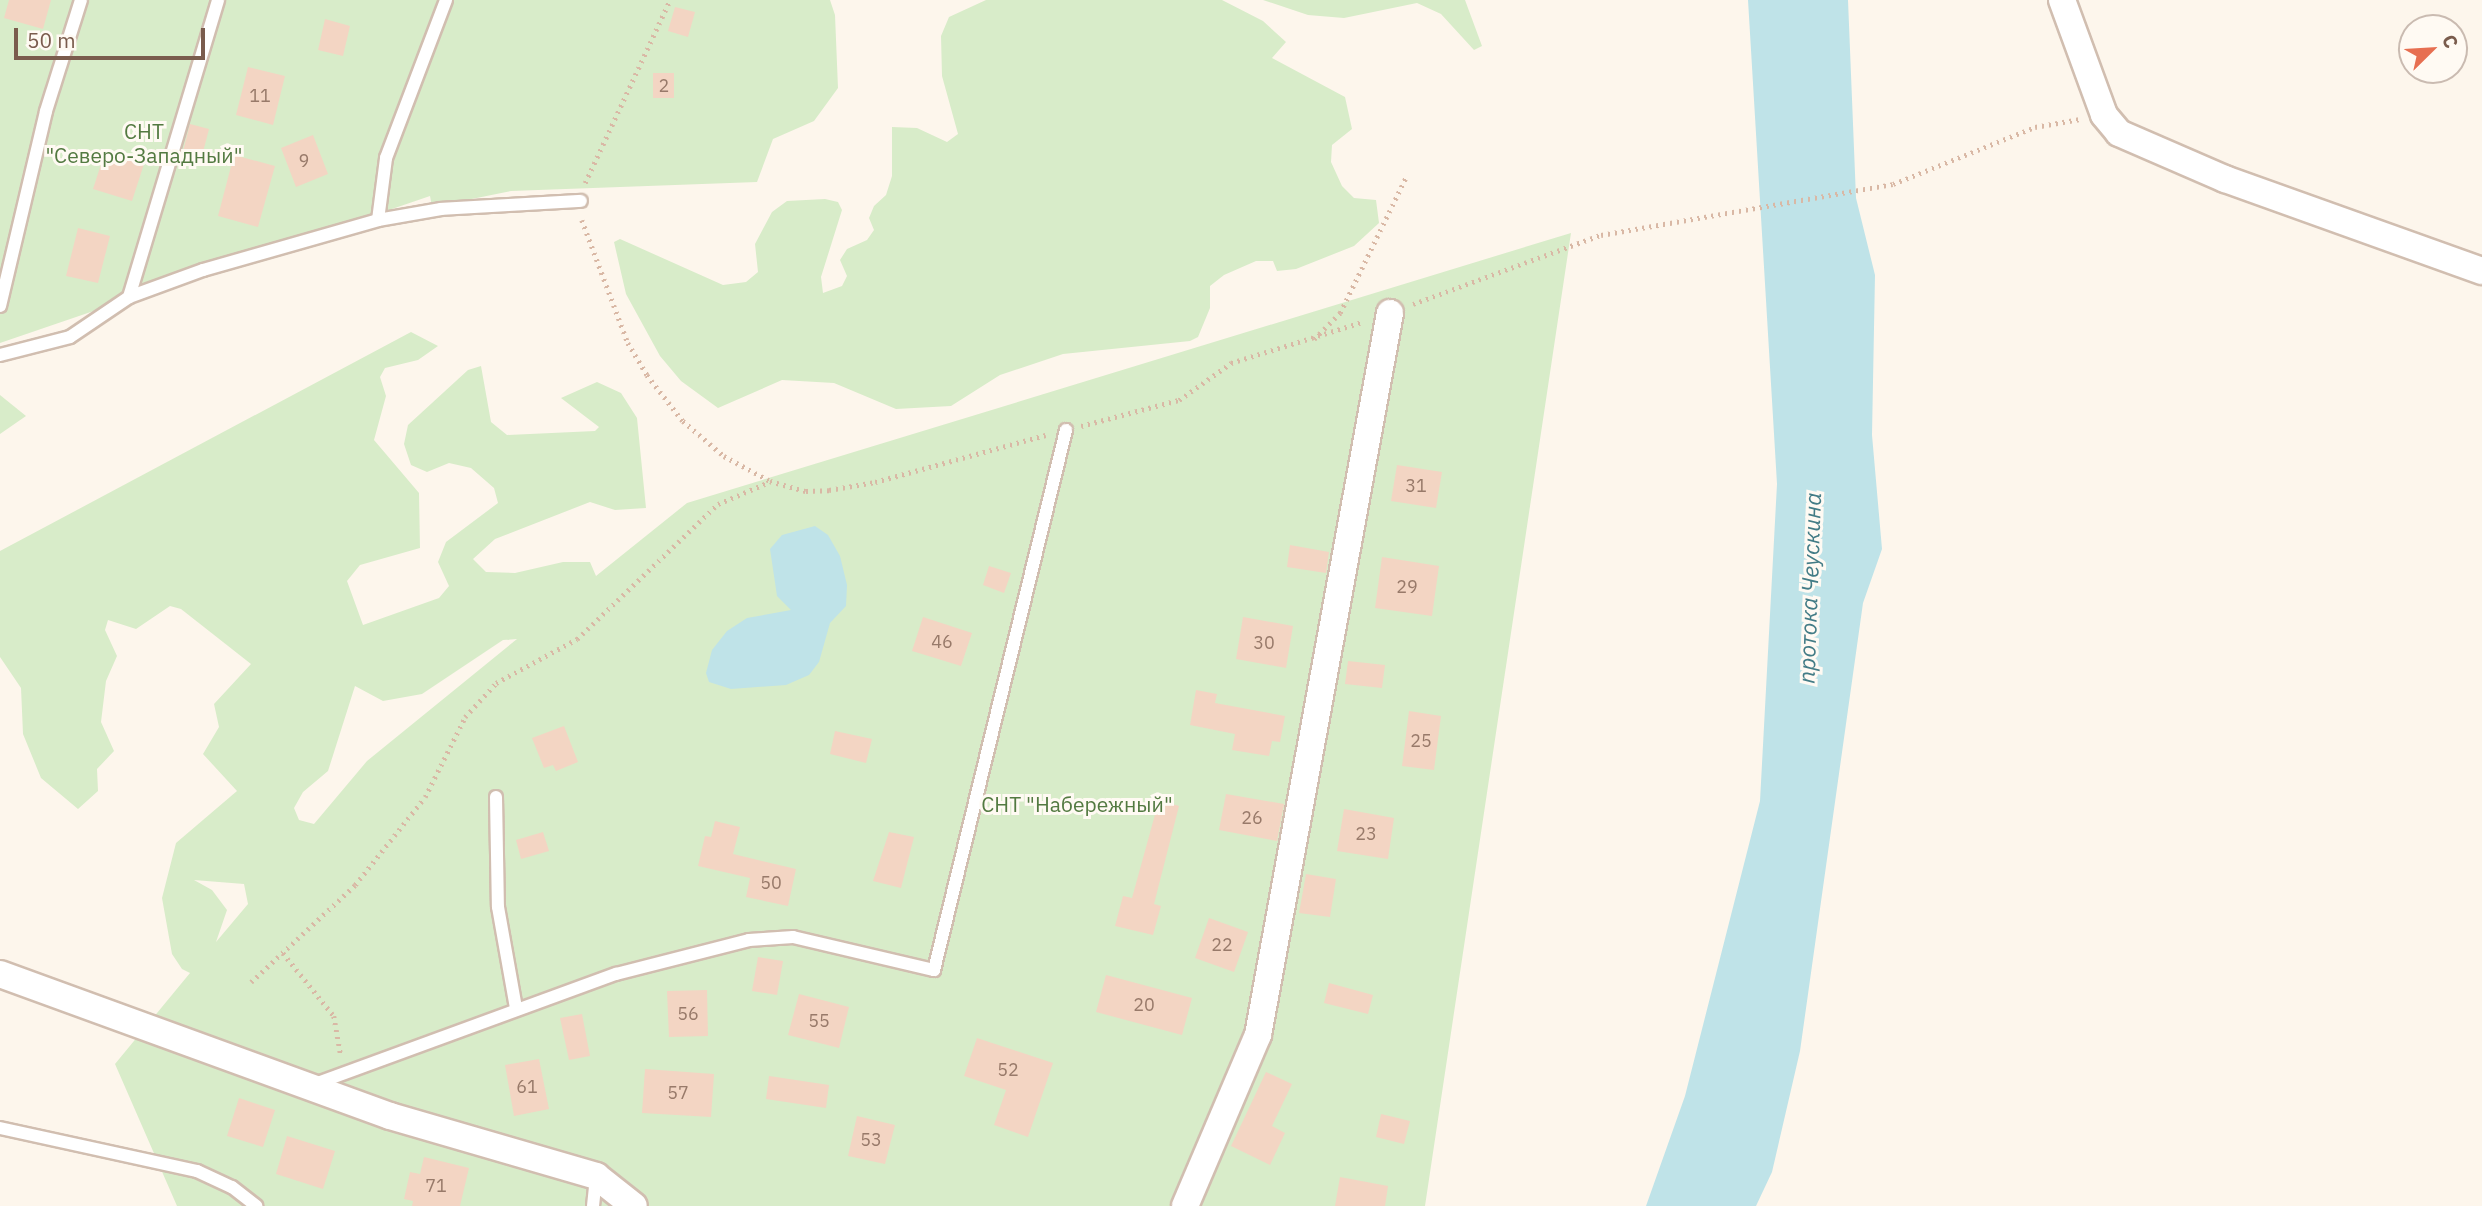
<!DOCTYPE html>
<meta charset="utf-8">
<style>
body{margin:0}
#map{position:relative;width:2482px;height:1206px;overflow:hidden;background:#fdf6ec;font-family:"IBM Plex Sans",sans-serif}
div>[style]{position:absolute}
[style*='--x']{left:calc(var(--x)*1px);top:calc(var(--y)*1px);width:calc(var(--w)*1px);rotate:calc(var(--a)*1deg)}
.green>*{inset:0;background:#d8ecc9}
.water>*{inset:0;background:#bfe3e8}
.building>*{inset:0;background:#f3d5c3}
.path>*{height:4.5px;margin-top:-2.25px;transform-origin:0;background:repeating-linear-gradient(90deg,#d9b8a5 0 2px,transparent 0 7px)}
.roads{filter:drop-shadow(2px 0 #d1beb0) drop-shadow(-2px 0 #d1beb0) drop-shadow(0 2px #d1beb0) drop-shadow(0 -2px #d1beb0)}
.lane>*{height:12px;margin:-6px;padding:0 6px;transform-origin:6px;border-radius:6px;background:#fff}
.street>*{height:26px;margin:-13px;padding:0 13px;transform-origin:13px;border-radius:13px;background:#fff}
span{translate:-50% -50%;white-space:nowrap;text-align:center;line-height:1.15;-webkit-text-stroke:6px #fffaf3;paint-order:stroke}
.number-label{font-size:18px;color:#987a6a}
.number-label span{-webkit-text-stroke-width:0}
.park-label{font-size:21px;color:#537a41}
.water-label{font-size:23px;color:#437c86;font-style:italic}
.north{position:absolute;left:2398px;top:14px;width:70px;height:70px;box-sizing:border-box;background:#fffaf3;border:2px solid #cabbb1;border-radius:50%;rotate:66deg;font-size:19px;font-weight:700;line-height:28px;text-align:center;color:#7a5c4d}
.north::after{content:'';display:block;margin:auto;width:24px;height:32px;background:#e76f51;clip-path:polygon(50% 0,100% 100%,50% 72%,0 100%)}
.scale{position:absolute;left:14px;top:28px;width:191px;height:32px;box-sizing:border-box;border:4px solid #7a5c4d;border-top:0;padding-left:9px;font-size:21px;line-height:24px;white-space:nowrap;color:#7a5c4d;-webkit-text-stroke:5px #fffaf3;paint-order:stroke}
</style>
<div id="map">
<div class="green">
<div style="clip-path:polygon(0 0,830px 0,835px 15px,838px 88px,814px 121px,773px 139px,757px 182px,511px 191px,432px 207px,430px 196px,0 343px)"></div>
<div style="clip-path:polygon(986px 0,1222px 0,1263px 21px,1286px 42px,1272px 58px,1345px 97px,1352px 129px,1332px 145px,1331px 162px,1342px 186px,1354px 198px,1376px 200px,1379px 223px,1354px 246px,1296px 269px,1277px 271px,1273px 261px,1256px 261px,1224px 275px,1210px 286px,1210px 308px,1198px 337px,1190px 341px,1063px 354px,1000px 375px,951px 406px,896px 409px,834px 383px,782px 380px,718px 408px,681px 381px,660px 356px,626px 294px,614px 242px,620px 239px,723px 285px,746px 282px,758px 272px,755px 244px,772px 212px,787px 201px,825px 199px,838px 202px,842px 210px,821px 277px,823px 293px,842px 286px,847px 276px,840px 260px,847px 249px,867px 240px,874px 230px,869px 218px,874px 206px,886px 195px,892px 176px,892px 127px,917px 128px,947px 142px,958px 134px,942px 76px,941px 36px,949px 17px)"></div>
<div style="clip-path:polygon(1263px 0,1465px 0,1482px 46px,1474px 50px,1441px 14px,1417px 3px,1344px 18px,1308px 15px)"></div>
<div style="clip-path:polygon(evenodd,1571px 233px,1425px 1206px,177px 1206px,115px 1064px,190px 973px,182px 969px,172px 954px,162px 898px,176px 843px,237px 791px,203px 754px,219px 727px,214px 704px,251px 664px,181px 609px,170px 606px,136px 629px,108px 620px,105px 630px,117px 656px,106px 681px,101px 722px,114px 751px,97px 769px,98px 791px,78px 809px,41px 778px,23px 734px,21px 688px,0 657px,0 551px,411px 332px,438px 346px,418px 360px,385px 368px,380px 377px,386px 396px,374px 440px,419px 493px,420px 548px,360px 565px,347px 581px,363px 625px,439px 598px,449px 586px,438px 562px,446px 542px,498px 503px,494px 488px,471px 468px,449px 463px,427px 472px,411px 465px,404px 444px,408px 425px,468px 370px,481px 366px,491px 422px,507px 435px,595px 431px,599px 427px,561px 398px,597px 382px,621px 393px,637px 418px,646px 508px,615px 510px,590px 502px,495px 539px,473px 559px,486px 572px,515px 573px,563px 562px,590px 562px,596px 576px,687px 503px,1571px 233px,517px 639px,367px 761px,314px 824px,299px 820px,294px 808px,303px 792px,328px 771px,355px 686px,383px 701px,422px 694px,503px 640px,517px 639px,1571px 233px,194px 880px,244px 884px,248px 904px,216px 942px,227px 910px,212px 890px,194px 880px)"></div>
<div style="clip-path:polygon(0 395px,26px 416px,0 434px)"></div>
</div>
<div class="water">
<div style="clip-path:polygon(1748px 0,1848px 0,1856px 198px,1875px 275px,1872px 435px,1882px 549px,1863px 603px,1800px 1051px,1772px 1172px,1756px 1206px,1646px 1206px,1685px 1096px,1760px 801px,1777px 484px)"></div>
<div style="clip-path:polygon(815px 526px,828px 535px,840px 556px,847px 585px,846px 606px,830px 623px,819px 662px,809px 675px,786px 685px,731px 689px,709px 682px,706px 673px,712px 650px,727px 631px,747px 618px,791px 610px,777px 596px,770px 549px,782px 535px)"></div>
</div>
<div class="building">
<div style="clip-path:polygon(9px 0,51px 0,43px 29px,4px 18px)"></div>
<div style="clip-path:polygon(675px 7px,695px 12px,688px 37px,668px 31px)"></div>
<div style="clip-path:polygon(325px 19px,350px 26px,343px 56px,318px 50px)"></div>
<div style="clip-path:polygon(248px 67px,285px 76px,273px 125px,236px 115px)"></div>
<div style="clip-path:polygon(653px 73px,674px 73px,674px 98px,653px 98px)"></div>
<div style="clip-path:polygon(190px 124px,209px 129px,202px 156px,183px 151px)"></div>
<div style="clip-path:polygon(313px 135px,328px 174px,296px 187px,281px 148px)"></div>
<div style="clip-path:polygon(105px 152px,144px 164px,132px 201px,93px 189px)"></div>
<div style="clip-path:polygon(234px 155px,275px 166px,258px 227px,218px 216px)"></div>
<div style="clip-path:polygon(78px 228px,110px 236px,98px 283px,66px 276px)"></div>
<div style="clip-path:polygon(1397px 465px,1442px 472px,1436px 508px,1391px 501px)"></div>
<div style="clip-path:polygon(1290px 545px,1329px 552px,1326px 573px,1287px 567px)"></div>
<div style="clip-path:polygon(1382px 557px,1439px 566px,1432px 616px,1375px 608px)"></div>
<div style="clip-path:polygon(989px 566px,1011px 573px,1004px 593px,983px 585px)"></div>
<div style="clip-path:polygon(923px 617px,972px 633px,961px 666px,912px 651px)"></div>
<div style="clip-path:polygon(1243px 617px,1293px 626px,1286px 668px,1236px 659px)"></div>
<div style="clip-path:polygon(1348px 661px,1385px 665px,1382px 688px,1345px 684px)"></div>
<div style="clip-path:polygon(1196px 690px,1217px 694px,1215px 703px,1285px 716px,1280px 742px,1272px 741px,1269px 756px,1232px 750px,1235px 734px,1190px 725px)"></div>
<div style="clip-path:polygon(1409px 711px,1441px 716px,1434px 770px,1402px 766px)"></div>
<div style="clip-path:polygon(564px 726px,578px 762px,556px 771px,553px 765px,544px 768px,532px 738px)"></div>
<div style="clip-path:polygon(835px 731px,872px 739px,866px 763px,830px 754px)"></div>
<div style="clip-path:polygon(1226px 794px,1284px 804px,1277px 841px,1219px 830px)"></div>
<div style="clip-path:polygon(1159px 800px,1179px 806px,1154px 904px,1161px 906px,1153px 935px,1115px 926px,1123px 896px,1132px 898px)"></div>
<div style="clip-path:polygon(1344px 809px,1394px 818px,1388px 859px,1337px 851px)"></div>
<div style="clip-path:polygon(715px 821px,740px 827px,733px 854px,796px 869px,788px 906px,746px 897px,750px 878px,698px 866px,705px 836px,711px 837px)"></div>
<div style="clip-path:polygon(543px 832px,549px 851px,521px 859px,516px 840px)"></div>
<div style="clip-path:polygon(889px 832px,914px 837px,901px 888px,873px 881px)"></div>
<div style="clip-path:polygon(1306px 874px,1336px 879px,1330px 917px,1299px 913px)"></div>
<div style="clip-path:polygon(1209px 918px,1248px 932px,1234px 972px,1195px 958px)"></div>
<div style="clip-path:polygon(758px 957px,783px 961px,777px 995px,752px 991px)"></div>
<div style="clip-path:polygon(1106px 975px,1192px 998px,1182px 1035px,1096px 1012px)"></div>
<div style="clip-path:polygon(1329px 983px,1373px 995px,1368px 1014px,1324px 1003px)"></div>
<div style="clip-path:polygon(707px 990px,708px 1036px,669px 1037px,667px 991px)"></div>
<div style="clip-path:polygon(799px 994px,849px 1007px,839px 1048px,788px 1035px)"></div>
<div style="clip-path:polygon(582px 1014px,590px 1056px,569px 1060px,560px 1018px)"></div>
<div style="clip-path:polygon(977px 1038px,1053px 1063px,1028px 1137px,994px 1125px,1006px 1090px,964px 1076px)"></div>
<div style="clip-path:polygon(539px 1059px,549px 1109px,514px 1116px,505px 1065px)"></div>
<div style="clip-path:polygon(645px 1069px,714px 1074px,711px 1117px,642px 1113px)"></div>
<div style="clip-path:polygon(1266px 1072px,1292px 1084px,1272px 1126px,1285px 1133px,1270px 1165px,1231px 1146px)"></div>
<div style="clip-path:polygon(769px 1076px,829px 1085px,826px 1108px,766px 1099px)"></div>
<div style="clip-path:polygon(239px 1098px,275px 1110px,263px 1147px,227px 1136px)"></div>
<div style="clip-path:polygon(1381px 1114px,1410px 1121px,1404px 1144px,1376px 1137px)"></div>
<div style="clip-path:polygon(857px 1116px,895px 1125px,885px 1164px,848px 1156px)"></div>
<div style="clip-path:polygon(287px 1136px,335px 1151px,323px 1189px,276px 1174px)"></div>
<div style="clip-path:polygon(424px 1157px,469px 1168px,460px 1206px,412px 1206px,413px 1201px,404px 1199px,410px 1172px,420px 1174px)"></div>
<div style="clip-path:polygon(1340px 1177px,1388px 1186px,1385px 1206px,1335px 1206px)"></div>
</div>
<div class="path">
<div style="--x:585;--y:183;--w:202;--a:-65.1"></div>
<div style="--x:582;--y:220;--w:131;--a:69.5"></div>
<div style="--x:628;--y:343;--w:37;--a:59"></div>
<div style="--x:647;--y:375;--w:58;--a:52"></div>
<div style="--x:683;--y:421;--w:54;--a:40.5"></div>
<div style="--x:724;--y:456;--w:52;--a:28.5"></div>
<div style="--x:770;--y:481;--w:37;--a:16"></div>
<div style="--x:806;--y:491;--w:23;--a:-2"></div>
<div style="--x:829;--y:490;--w:47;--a:-9.9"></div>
<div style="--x:875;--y:482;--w:177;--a:-15.4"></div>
<div style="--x:1413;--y:304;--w:200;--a:-20.2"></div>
<div style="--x:1601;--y:235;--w:296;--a:-9.9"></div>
<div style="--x:1893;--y:184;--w:153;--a:-21.9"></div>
<div style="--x:2035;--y:127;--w:46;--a:-10.1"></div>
<div style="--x:1314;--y:339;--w:37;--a:-45"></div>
<div style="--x:1340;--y:313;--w:151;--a:-64.1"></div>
<div style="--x:1081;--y:426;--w:101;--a:-14.9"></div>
<div style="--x:1179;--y:400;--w:64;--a:-35.4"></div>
<div style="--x:1231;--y:363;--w:137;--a:-17.4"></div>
<div style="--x:283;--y:953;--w:81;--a:51"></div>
<div style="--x:334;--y:1016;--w:41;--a:80.1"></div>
<div style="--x:251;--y:982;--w:142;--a:-43"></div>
<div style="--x:355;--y:885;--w:112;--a:-51.5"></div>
<div style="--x:425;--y:797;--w:89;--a:-63.4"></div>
<div style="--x:465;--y:717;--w:46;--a:-47.6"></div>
<div style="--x:496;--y:683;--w:92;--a:-28.5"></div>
<div style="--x:577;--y:639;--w:195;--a:-43.8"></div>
<div style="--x:718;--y:504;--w:56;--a:-23.3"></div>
</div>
<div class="roads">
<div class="lane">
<div style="--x:378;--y:220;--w:63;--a:-82.6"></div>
<div style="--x:386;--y:158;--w:169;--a:-69.2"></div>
<div style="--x:129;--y:297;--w:310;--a:-73.3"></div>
<div style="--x:0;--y:306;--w:200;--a:-76.7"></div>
<div style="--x:46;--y:111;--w:116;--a:-72.5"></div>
<div style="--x:0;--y:355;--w:72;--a:-14.4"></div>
<div style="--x:70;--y:337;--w:71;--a:-34.1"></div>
<div style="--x:129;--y:297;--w:79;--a:-20"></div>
<div style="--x:203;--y:270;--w:182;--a:-15.9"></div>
<div style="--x:378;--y:220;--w:64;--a:-9.9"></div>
<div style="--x:441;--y:209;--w:140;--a:-3.3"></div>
<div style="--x:496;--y:797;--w:110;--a:89"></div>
<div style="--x:498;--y:907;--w:103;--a:79.9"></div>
<div style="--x:312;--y:1085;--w:324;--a:-20.1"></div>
<div style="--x:616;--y:974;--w:137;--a:-14.3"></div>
<div style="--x:749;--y:940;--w:44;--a:-3.9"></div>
<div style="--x:793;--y:937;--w:145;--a:13.2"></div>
<div style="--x:934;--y:970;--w:556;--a:-76.26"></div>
<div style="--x:0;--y:1128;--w:202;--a:12.3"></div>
<div style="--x:197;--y:1171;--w:38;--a:25"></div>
<div style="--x:232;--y:1187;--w:31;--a:38"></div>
<div style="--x:593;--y:1206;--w:30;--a:-84"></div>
</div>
<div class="street">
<div style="--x:2062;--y:0;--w:122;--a:69.9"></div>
<div style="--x:2104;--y:115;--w:23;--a:50"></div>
<div style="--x:2119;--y:133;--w:116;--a:23.5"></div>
<div style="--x:2225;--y:179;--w:273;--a:19.7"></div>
<div style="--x:0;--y:974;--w:415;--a:20"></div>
<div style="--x:390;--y:1116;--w:215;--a:16.2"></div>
<div style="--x:596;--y:1176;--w:48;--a:38.3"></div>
<div style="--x:1185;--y:1206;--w:186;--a:-66.9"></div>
<div style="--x:1258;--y:1035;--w:734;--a:-79.64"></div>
</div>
</div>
<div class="number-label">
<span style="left:664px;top:86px">2</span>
<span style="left:260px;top:96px">11</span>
<span style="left:304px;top:161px">9</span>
<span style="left:1416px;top:486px">31</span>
<span style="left:1407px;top:587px">29</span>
<span style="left:942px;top:642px">46</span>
<span style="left:1264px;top:643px">30</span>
<span style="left:1421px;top:741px">25</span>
<span style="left:1252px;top:818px">26</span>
<span style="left:1366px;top:834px">23</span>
<span style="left:771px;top:883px">50</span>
<span style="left:1222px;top:945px">22</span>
<span style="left:1144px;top:1005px">20</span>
<span style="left:688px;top:1014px">56</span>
<span style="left:819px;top:1021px">55</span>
<span style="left:1008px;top:1070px">52</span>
<span style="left:527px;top:1087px">61</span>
<span style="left:678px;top:1093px">57</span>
<span style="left:871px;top:1140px">53</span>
<span style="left:436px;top:1186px">71</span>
</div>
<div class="park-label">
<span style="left:144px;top:143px">СНТ<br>"Северо-Западный"</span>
<span style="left:1077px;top:804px">СНТ "Набережный"</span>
</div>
<div class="water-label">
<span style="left:1809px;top:588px;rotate:-88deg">протока Чеускина</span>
</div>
<div class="north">С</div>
<div class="scale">50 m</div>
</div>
